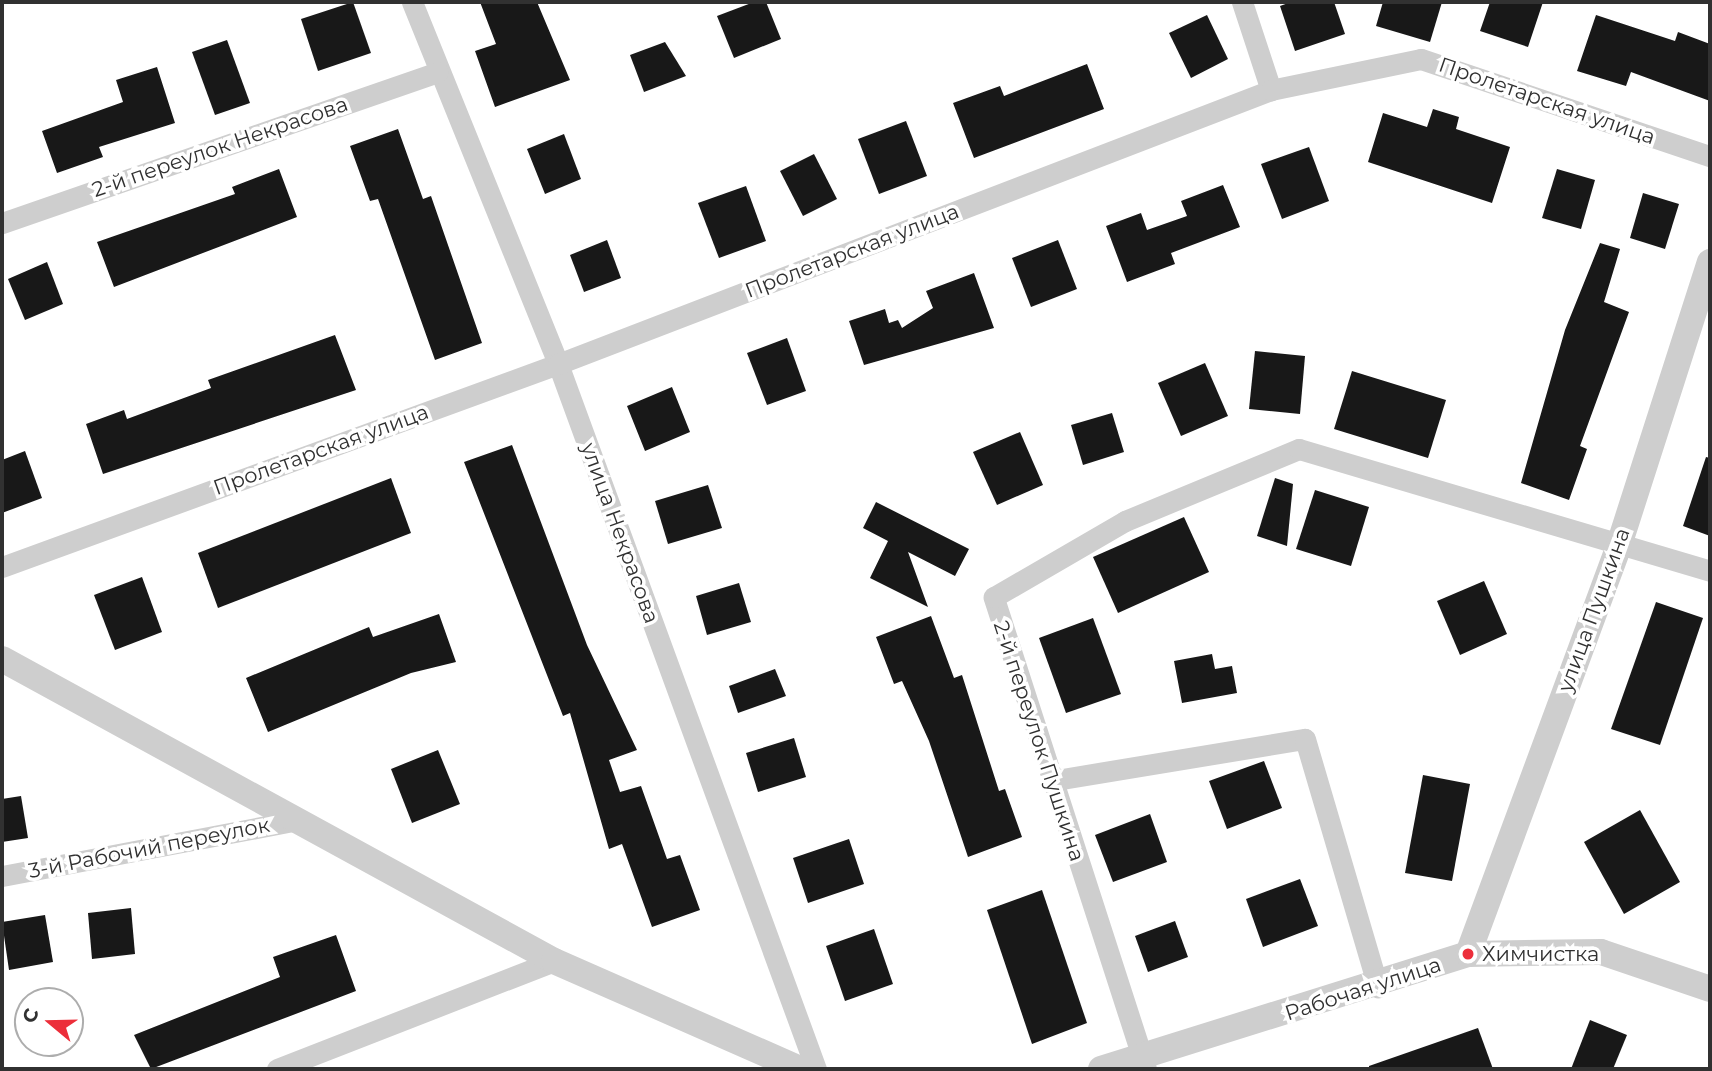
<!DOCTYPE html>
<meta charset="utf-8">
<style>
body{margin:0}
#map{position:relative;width:1712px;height:1071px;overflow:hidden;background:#fff;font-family:Montserrat,sans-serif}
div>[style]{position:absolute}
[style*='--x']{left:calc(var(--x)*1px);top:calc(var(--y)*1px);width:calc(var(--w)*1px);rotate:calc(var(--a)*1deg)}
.building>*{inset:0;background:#181818}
.minor>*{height:21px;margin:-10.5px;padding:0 10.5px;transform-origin:10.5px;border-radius:10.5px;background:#cecece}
.tertiary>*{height:26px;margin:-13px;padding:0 13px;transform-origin:13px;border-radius:13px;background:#cecece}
.dots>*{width:19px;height:19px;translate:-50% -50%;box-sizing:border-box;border:4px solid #fff;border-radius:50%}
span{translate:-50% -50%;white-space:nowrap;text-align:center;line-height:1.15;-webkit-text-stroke:7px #fff;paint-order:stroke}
.street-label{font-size:21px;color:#313131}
.poi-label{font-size:21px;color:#313131}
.left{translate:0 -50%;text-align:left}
.frame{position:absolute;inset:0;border:4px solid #313131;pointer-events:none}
.north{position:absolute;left:14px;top:987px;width:70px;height:70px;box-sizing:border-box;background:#fff;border:2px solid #adadad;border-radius:50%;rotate:289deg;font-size:19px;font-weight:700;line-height:28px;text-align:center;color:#313131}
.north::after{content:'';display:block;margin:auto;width:24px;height:32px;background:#ec2e3a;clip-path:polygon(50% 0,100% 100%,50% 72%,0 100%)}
</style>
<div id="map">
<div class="building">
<div style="clip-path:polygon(353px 2px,371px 53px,318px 71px,301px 19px)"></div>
<div style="clip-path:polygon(480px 2px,537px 2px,570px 80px,495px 107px,475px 51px,496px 44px)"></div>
<div style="clip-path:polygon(754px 2px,766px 2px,781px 39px,734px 58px,717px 16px)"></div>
<div style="clip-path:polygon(1291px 2px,1334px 2px,1345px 34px,1295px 51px,1280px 6px)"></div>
<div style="clip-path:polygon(1383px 2px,1442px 2px,1430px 42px,1376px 26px)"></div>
<div style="clip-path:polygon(1490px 2px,1543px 2px,1528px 47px,1480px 31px)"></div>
<div style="clip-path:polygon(1207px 15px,1228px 59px,1191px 78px,1169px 33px)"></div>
<div style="clip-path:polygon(1596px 15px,1675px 41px,1678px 32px,1710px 44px,1710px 101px,1631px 72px,1626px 86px,1577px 71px)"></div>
<div style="clip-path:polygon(227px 40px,250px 103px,215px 115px,192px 52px)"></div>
<div style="clip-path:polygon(665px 42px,686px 76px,644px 92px,630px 55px)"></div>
<div style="clip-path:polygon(1087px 64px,1104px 109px,974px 158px,953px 103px,1000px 86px,1004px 96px)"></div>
<div style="clip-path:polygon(157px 67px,175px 123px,99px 147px,103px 157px,57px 173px,42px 131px,123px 102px,116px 80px)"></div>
<div style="clip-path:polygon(1433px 109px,1459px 117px,1456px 129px,1510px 147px,1492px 203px,1368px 162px,1383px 113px,1427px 127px)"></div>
<div style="clip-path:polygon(906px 121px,927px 176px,879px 194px,858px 139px)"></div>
<div style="clip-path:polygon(398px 129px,423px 199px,431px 196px,482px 343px,435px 360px,378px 199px,370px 201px,350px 146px)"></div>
<div style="clip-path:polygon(564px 134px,581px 179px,545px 194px,527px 149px)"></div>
<div style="clip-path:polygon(1309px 147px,1329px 201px,1282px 219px,1261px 164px)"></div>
<div style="clip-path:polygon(814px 154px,837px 199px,803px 216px,780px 171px)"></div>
<div style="clip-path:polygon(279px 169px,297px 217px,114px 287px,97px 242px,235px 194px,232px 187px)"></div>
<div style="clip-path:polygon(1557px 169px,1595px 180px,1581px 229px,1542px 218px)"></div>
<div style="clip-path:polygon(1223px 185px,1240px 227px,1171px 253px,1175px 264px,1127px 282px,1106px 226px,1141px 213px,1147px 230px,1187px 216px,1181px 201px)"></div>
<div style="clip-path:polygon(746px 186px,766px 241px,719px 258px,698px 203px)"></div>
<div style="clip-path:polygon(1643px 193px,1679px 204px,1665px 249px,1630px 238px)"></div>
<div style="clip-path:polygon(607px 240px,621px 278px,584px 292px,570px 255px)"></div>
<div style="clip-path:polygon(1058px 240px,1077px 289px,1031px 307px,1012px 258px)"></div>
<div style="clip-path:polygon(1600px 243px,1620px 249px,1604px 302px,1629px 312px,1580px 446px,1587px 449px,1569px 500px,1521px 483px,1565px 330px)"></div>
<div style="clip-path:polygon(47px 262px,63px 304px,25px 320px,8px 279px)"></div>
<div style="clip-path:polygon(974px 273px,994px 328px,864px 365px,849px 321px,885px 309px,889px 323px,898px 320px,902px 328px,933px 308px,926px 291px)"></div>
<div style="clip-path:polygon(335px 335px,356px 390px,103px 474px,86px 424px,124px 410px,127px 419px,211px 388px,208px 380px)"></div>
<div style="clip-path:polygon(787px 338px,806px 391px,767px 405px,747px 353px)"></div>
<div style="clip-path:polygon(1255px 351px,1305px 356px,1300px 414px,1249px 409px)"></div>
<div style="clip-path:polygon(1205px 363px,1228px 416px,1181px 436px,1158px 383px)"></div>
<div style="clip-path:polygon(1352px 371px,1446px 400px,1428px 458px,1334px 429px)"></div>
<div style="clip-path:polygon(672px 387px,690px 432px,645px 451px,627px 406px)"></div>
<div style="clip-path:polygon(1112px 413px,1124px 452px,1083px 465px,1071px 425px)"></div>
<div style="clip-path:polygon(1020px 432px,1043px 485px,997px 505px,973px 452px)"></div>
<div style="clip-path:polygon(512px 445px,587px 645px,637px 750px,609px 760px,620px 792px,641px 786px,667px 859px,680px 855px,700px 910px,652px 927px,622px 844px,609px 849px,570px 713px,563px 716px,464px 462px)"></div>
<div style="clip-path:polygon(25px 451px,42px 498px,2px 513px,2px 460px)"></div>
<div style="clip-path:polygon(1706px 457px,1710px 458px,1710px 536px,1683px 526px)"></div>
<div style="clip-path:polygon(391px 478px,411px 533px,218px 608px,198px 553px)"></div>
<div style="clip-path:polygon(1275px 478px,1293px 484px,1287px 546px,1257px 536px)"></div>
<div style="clip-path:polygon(708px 485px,722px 528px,668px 544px,655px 501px)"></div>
<div style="clip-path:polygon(1315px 490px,1369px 507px,1351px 566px,1296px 549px)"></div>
<div style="clip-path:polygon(876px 502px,969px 549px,955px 576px,908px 552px,928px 607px,870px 578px,888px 541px,863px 528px)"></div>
<div style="clip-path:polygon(1184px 517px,1209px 572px,1118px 613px,1093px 557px)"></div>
<div style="clip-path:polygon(142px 577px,162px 632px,115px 650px,94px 595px)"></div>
<div style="clip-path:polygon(1484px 581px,1507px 634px,1460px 655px,1437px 601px)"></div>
<div style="clip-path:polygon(739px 583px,751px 622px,707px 635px,696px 596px)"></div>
<div style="clip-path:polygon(1656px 602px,1703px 618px,1660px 745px,1611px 729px)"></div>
<div style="clip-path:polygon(439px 614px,456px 662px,411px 673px,268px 732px,246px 678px,369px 627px,373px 637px)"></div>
<div style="clip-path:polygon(931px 616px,954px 678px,962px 675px,999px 791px,1005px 789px,1022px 837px,968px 857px,929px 741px,902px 681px,894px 684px,876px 637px)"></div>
<div style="clip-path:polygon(1093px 618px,1121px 694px,1066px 713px,1039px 638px)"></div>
<div style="clip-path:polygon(1212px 654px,1215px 669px,1232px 666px,1237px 693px,1182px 703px,1174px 661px)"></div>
<div style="clip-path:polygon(775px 669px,786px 696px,738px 713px,729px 686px)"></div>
<div style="clip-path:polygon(794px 738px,806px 777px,758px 792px,746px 753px)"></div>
<div style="clip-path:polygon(438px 750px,460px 804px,412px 823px,391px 769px)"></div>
<div style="clip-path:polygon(1264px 761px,1282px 808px,1227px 829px,1209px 781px)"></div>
<div style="clip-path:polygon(1423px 775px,1470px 784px,1452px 881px,1405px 873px)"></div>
<div style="clip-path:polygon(21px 796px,28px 838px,2px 842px,2px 799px)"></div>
<div style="clip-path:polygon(1640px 810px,1680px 882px,1624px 914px,1584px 842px)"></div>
<div style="clip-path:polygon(1150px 814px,1167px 862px,1113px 882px,1095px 835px)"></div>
<div style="clip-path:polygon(849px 839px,864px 884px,808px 903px,793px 858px)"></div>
<div style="clip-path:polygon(1300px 879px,1318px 926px,1263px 947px,1246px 899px)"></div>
<div style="clip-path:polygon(1042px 890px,1087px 1023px,1032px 1044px,987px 910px)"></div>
<div style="clip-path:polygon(131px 908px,135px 954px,92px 959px,88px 913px)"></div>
<div style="clip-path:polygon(45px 915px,53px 962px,9px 970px,2px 922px)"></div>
<div style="clip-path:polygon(1175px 921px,1188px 957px,1148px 972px,1135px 936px)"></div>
<div style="clip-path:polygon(874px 929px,893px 984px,845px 1001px,826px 946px)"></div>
<div style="clip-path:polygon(336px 935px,356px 991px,151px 1069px,134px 1035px,280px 977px,273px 957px)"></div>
<div style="clip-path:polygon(1590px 1020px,1627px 1035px,1613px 1069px,1571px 1069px)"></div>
<div style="clip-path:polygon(1478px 1028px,1493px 1069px,1369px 1069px,1369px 1066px)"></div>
</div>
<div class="minor">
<div style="--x:412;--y:2;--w:390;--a:68"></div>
<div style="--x:558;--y:364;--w:751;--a:69.9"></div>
<div style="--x:1242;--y:2;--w:93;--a:71.8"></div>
<div style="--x:2;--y:223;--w:461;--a:-19.1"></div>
<div style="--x:2;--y:567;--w:592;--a:-20.06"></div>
<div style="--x:558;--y:364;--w:764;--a:-21.02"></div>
<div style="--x:1271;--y:90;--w:153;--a:-11.7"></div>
<div style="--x:1421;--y:59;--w:305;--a:18.6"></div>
<div style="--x:1050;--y:781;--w:258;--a:-9.4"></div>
<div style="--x:1305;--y:739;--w:259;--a:73.6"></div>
<div style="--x:2;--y:876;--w:300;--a:-10.7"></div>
<div style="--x:277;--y:1069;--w:297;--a:-21.3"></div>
<div style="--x:1146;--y:1069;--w:496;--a:-107.9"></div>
<div style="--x:994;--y:597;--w:151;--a:-30.1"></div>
<div style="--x:1125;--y:521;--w:188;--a:-22.5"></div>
<div style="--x:1299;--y:449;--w:429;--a:16.5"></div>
</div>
<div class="tertiary">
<div style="--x:2;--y:659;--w:629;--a:28.68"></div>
<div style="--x:554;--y:961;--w:269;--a:23.7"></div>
<div style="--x:1468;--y:954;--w:439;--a:-69.7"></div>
<div style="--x:1620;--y:542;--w:294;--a:-72.2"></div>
<div style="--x:1101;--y:1069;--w:385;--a:-17.4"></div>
<div style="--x:1468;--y:954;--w:133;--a:-0.9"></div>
<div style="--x:1601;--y:952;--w:115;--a:18.7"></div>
</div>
<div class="dots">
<div style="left:1468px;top:954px;background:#ec2e3a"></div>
</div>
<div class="street-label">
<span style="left:1547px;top:101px;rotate:19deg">Пролетарская улица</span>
<span style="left:220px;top:147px;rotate:-19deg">2-й переулок Некрасова</span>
<span style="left:852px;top:251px;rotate:-21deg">Пролетарская улица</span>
<span style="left:321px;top:450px;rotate:-20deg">Пролетарская улица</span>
<span style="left:620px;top:533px;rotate:70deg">улица Некрасова</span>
<span style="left:1594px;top:610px;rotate:-70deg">улица Пушкина</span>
<span style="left:1039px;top:741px;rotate:72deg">2-й переулок Пушкина</span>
<span style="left:149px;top:848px;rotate:-11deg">3-й Рабочий переулок</span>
<span style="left:1363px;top:989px;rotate:-18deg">Рабочая улица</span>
</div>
<div class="poi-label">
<span class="left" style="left:1482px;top:954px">Химчистка</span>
</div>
<div class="frame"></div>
<div class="north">С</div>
</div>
